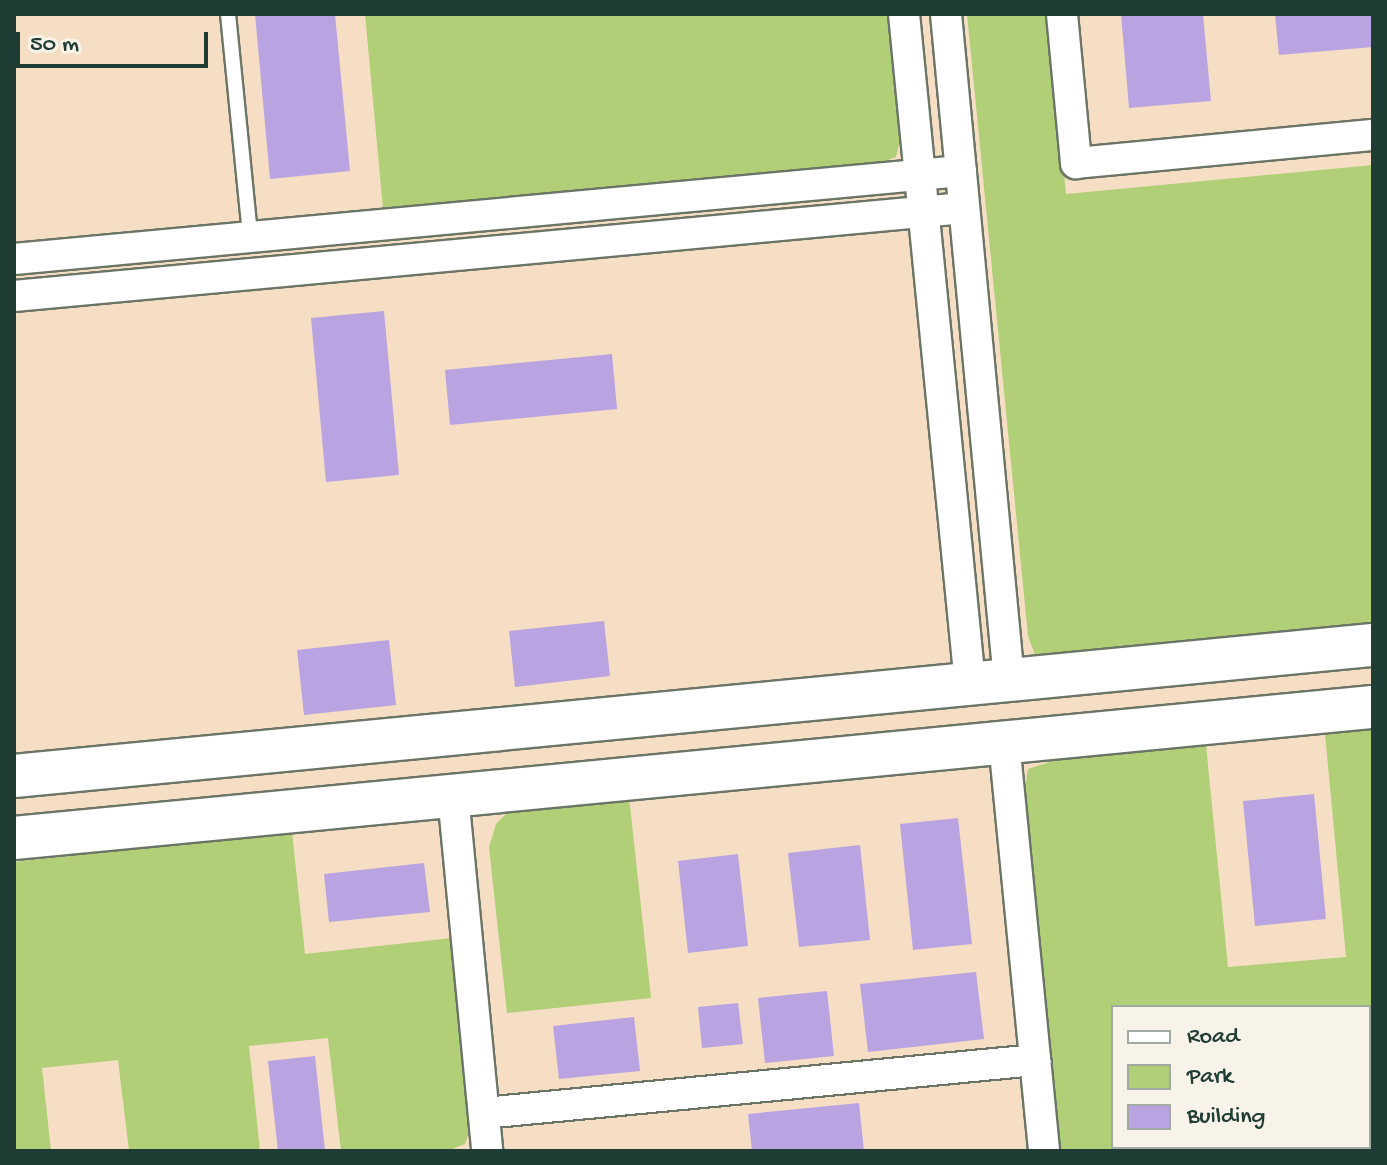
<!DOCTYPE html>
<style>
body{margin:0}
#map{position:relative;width:1387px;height:1165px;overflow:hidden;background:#f5dec4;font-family:"Gochi Hand",sans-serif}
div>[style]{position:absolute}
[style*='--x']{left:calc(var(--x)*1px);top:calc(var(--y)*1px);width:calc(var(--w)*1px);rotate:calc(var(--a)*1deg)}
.green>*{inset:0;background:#b0cf76}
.building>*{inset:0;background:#baa3e1}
.roads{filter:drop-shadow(2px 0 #6a7566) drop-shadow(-2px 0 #6a7566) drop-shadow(0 2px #6a7566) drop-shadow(0 -2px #6a7566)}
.lane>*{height:14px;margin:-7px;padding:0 7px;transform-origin:7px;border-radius:7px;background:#fff}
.street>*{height:30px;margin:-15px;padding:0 15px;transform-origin:15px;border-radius:15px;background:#fff}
.secondary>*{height:42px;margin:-21px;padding:0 21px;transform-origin:21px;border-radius:21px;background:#fff}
span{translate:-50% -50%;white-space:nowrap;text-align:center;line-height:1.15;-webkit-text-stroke:8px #f7f3e8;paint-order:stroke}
.frame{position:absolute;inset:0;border:16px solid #1f3d34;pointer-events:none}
.legend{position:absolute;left:1111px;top:1005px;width:260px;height:144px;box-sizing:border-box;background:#f7f3e8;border:2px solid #a1aaa0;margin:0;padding:10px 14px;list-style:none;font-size:24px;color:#1f3d34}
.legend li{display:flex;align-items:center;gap:16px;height:40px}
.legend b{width:40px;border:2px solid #a1aaa0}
.scale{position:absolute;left:16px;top:32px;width:192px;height:36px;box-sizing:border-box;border:4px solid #1f3d34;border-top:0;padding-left:10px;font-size:24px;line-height:28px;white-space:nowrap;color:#1f3d34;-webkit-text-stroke:6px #f7f3e8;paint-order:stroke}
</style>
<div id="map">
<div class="green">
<div style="clip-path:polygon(365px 14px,888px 14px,900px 141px,896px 157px,879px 163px,383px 209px)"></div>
<div style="clip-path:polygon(967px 14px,1048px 14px,1066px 194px,1373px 165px,1373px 631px,1058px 661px,1035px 655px,1028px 636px)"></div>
<div style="clip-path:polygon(1373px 729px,1373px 1102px,1369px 1102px,1369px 1007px,1113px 1007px,1113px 1147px,1245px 1151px,1057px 1151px,1023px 801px,1028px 769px,1056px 760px,1206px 745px,1228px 967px,1346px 957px,1325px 734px)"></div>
<div style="clip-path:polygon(629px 797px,651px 998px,507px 1013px,489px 847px,496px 824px,508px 812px)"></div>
<div style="clip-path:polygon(292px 832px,305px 954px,452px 938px,472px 1123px,465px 1144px,447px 1151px,341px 1151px,328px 1038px,249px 1046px,260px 1151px,129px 1151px,118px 1060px,42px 1068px,51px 1151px,14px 1151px,14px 862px)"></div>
</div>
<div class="building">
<div style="clip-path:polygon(255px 14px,335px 14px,350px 171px,270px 179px)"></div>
<div style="clip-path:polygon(1121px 14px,1203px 14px,1211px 101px,1129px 108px)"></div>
<div style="clip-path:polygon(1275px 14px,1373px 14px,1373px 47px,1279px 55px)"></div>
<div style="clip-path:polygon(384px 311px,399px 475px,326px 482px,311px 318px)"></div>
<div style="clip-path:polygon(612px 354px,617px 409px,450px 425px,445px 370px)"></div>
<div style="clip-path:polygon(604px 621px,610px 676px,515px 687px,509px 631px)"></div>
<div style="clip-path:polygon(389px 640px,396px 705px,304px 715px,297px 650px)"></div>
<div style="clip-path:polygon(1314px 794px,1326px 919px,1255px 926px,1243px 801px)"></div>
<div style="clip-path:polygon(958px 818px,972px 944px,913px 950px,900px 824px)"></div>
<div style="clip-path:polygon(860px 845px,870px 940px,799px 947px,788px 853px)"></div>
<div style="clip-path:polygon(738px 854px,748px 946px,688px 953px,678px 861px)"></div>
<div style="clip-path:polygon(424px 863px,430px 912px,329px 922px,324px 874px)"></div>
<div style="clip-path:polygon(976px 972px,984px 1039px,868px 1052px,860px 984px)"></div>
<div style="clip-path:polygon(827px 991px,834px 1056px,765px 1063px,758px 998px)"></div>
<div style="clip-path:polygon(738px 1003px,743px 1044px,702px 1048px,698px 1007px)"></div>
<div style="clip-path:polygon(634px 1017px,640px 1071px,559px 1079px,553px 1026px)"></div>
<div style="clip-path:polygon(315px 1056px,325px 1151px,278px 1151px,268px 1061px)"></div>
<div style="clip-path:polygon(859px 1103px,864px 1151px,752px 1151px,748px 1114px)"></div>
</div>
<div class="roads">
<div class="lane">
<div style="--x:228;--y:14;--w:223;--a:84.3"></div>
</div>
<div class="street">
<div style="--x:904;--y:14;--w:673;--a:84.37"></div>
<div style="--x:946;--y:14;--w:669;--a:84.6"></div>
<div style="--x:1062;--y:14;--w:150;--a:84.6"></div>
<div style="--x:1076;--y:163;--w:298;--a:-5.4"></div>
<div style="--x:14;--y:259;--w:951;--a:-5.31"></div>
<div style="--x:14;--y:296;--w:954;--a:-5.29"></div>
<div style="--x:1004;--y:742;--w:411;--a:84.4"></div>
<div style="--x:453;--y:795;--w:358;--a:84.5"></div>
<div style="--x:1369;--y:1109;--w:4;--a:0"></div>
<div style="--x:484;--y:1113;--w:554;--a:-5.49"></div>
<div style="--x:1271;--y:1147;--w:4;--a:76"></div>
</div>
<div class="secondary">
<div style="--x:14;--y:776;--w:1365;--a:-5.51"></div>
<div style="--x:14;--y:838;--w:1365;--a:-5.51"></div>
</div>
</div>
<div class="frame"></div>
<ul class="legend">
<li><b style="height:10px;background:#fff"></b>Road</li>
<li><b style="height:22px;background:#b0cf76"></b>Park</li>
<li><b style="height:22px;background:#baa3e1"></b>Building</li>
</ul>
<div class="scale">50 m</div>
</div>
